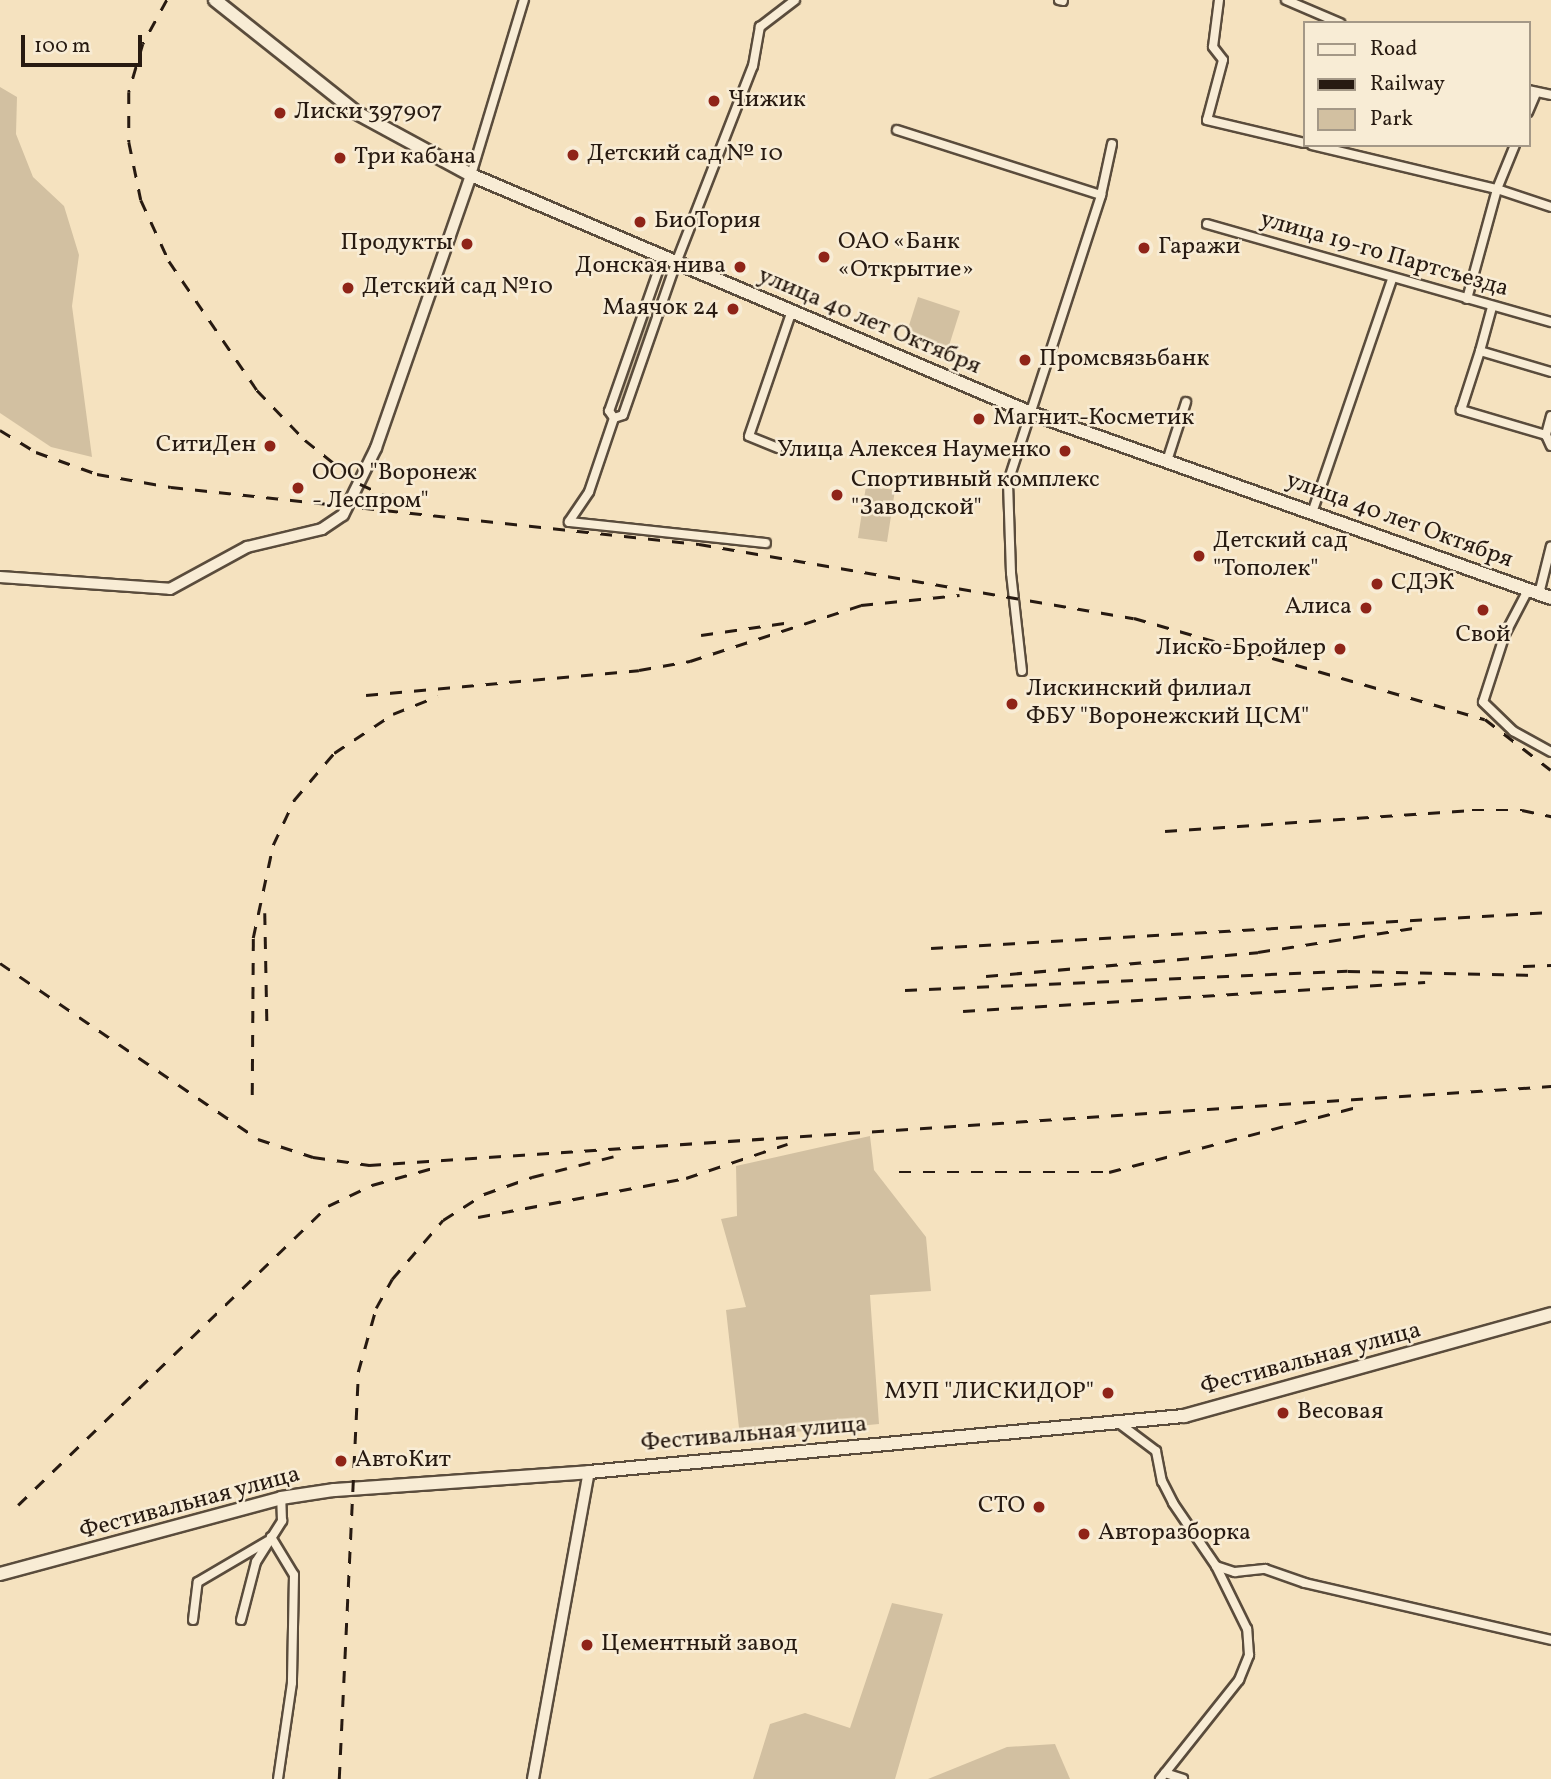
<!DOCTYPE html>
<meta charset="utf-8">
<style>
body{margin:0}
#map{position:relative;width:1551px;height:1779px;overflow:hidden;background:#f5e2bf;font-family:Vollkorn,serif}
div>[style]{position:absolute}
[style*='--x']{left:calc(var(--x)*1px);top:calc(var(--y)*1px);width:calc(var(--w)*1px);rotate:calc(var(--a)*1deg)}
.green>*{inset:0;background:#d2c0a1}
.roads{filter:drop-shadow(2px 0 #5a4c3c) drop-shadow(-2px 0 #5a4c3c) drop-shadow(0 2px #5a4c3c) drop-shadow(0 -2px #5a4c3c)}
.minor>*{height:8px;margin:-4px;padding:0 4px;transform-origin:4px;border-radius:4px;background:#f8ecd5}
.tertiary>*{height:10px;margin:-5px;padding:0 5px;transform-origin:5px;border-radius:5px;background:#f8ecd5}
.secondary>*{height:12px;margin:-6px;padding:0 6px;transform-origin:6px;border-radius:6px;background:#f8ecd5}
.rail>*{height:2.5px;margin-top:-1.25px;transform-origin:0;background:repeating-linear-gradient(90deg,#271a11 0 12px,transparent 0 24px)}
.dots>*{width:19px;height:19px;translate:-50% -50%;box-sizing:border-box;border:4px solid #f8ecd5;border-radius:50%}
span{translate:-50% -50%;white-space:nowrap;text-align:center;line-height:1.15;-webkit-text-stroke:5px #f8ecd5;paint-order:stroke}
.poi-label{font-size:24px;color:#271a11}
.left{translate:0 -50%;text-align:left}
.right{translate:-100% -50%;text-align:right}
.street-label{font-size:24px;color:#271a11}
.legend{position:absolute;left:1303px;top:21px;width:228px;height:126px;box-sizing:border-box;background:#f8ecd5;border:2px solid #a49887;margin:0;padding:9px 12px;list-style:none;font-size:21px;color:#271a11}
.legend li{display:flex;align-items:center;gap:14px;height:35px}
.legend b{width:35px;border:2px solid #a49887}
.scale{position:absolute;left:21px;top:35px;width:121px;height:32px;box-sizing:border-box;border:4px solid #271a11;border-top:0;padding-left:9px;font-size:21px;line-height:24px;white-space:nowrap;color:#271a11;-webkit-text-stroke:5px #f8ecd5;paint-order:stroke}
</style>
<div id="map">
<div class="green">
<div style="clip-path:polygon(0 87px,17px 97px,16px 134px,33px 177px,64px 206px,79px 255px,72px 306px,92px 457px,51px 447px,0 413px)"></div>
<div style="clip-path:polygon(918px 297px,960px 311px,947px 352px,905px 338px)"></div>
<div style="clip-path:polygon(652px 300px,659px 302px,623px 404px,616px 401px)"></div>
<div style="clip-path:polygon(866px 486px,895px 490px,887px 542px,858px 538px)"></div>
<div style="clip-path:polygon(870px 1136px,874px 1170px,926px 1237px,931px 1291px,870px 1295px,879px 1424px,740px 1437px,726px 1310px,746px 1307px,721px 1219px,737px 1216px,736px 1166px)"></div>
<div style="clip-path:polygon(892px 1603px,943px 1614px,895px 1779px,753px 1779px,770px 1724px,805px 1713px,850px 1728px)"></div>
<div style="clip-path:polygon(1055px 1744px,1070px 1779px,928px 1779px,1007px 1747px)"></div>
</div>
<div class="roads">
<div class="minor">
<div style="--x:1059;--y:0;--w:4;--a:14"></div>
<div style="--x:1219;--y:0;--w:47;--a:97.3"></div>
<div style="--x:1213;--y:47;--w:16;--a:52"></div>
<div style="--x:1223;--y:60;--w:62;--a:104.9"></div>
<div style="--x:1207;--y:120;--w:100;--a:13.3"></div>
<div style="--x:1286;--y:0;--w:59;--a:23.1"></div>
<div style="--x:1528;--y:90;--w:24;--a:12"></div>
<div style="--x:1528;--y:112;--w:21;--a:-67"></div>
<div style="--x:897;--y:130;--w:214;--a:17.7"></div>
<div style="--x:1312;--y:145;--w:190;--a:13.4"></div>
<div style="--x:1497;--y:189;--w:57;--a:18.4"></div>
<div style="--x:471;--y:175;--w:183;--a:-73.2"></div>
<div style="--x:1207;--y:224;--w:358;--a:15.9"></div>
<div style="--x:663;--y:257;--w:163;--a:109.3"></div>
<div style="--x:609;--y:411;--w:9;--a:54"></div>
<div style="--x:614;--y:418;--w:78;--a:108.7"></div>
<div style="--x:589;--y:492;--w:36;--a:124"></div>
<div style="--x:569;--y:522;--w:198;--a:6.1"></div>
<div style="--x:1467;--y:299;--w:114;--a:-74.7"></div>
<div style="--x:1497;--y:189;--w:48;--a:-67.8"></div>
<div style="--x:1480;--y:351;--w:46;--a:-74.7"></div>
<div style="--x:1551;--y:416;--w:20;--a:105"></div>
<div style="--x:1546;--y:435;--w:12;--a:66"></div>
<div style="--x:614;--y:418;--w:9;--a:-18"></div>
<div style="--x:623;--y:415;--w:161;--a:-70.8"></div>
<div style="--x:676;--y:263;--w:212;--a:-68.7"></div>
<div style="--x:753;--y:66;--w:40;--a:-80"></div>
<div style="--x:760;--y:27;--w:44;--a:-37.6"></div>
<div style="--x:1546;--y:435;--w:89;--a:-163.6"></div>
<div style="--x:1461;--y:410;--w:62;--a:-72.1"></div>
<div style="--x:1480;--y:351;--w:74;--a:16.5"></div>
<div style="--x:778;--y:448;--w:31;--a:-158"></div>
<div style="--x:749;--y:436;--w:130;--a:-71.1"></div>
<div style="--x:1167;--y:461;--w:62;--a:-72.1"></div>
<div style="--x:1312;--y:513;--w:247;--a:-71.1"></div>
<div style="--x:1528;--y:590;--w:50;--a:117.6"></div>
<div style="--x:1505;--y:634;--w:71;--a:107.9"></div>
<div style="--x:1483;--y:702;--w:42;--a:44"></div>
<div style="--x:1513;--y:731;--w:43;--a:28.9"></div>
<div style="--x:1539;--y:594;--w:49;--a:-76"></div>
<div style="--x:1022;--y:671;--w:99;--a:-96.4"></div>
<div style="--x:1011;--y:573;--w:91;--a:-91.9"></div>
<div style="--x:1008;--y:482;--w:302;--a:-72"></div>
<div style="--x:1101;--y:195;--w:52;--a:-77.8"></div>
<div style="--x:1120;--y:1424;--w:45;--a:36.9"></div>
<div style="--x:1156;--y:1451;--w:31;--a:79"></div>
<div style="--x:1162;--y:1481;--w:25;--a:63"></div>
<div style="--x:1173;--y:1503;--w:76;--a:55.7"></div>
<div style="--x:1216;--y:1566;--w:20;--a:18"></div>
<div style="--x:1235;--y:1572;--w:30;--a:-6"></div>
<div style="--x:1265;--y:1569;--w:42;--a:19.3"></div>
<div style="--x:1305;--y:1583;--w:253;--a:13"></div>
<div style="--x:271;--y:1537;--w:44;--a:58.8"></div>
<div style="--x:294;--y:1575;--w:108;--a:91.1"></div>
<div style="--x:292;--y:1683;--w:97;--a:98.3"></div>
<div style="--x:193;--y:1620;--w:38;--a:-83"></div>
<div style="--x:198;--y:1582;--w:81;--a:-30.4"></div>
<div style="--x:241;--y:1620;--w:60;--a:-75.5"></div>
<div style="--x:256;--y:1562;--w:49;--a:-57.6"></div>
<div style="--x:282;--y:1521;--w:23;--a:-92"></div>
<div style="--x:1165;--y:1773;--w:119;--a:-51.5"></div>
<div style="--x:1239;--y:1680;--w:27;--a:-68"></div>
<div style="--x:1249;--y:1655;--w:26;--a:-94"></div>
<div style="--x:1247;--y:1629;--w:70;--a:-116.2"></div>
<div style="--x:1160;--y:1779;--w:8;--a:-50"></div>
<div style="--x:1165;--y:1773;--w:19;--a:18"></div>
</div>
<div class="tertiary">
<div style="--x:0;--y:577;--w:170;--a:4"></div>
<div style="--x:170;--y:589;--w:88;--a:-28.6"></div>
<div style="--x:247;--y:547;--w:77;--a:-13.5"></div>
<div style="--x:322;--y:529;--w:25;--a:-34"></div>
<div style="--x:343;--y:515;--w:75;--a:-63.8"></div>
<div style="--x:376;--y:448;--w:289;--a:-70.8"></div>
<div style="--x:533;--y:1779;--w:312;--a:-79.7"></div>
</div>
<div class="secondary">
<div style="--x:215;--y:0;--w:181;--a:38.5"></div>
<div style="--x:357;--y:113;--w:130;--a:28.5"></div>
<div style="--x:471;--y:175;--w:608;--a:23.03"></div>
<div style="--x:1031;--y:413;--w:552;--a:19.58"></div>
<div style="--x:0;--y:1574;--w:291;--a:-15.1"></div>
<div style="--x:281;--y:1498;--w:54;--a:-8.6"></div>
<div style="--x:334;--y:1490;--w:256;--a:-4"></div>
<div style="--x:589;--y:1472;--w:598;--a:-5.38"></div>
<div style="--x:1184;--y:1416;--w:381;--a:-15.5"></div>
</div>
</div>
<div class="rail">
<div style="--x:167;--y:0;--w:50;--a:118.6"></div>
<div style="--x:143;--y:44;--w:50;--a:106.3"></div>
<div style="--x:129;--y:92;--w:50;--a:90"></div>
<div style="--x:129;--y:142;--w:59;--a:78.3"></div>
<div style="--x:141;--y:200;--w:67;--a:65.3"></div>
<div style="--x:169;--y:261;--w:156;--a:55.7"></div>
<div style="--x:257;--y:390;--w:69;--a:46.2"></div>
<div style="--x:305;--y:440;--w:70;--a:38.7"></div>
<div style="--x:360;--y:484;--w:55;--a:24.7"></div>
<div style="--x:0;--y:430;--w:42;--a:31.4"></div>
<div style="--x:36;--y:452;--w:65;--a:19.8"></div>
<div style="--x:97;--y:474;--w:75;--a:10"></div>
<div style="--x:171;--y:487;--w:531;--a:6.16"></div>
<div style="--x:699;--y:544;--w:441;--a:9.7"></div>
<div style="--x:1134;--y:618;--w:365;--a:16.1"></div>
<div style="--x:1485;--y:719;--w:83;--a:37.7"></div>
<div style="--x:701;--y:635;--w:84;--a:-8.2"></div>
<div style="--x:366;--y:695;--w:274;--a:-5.2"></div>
<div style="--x:639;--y:670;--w:52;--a:-10"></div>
<div style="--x:690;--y:661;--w:180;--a:-18.1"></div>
<div style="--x:861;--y:605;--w:99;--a:-5.8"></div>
<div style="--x:1165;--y:831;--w:308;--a:-3.9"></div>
<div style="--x:1472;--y:810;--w:50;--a:0"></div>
<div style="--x:1522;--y:810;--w:30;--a:12"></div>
<div style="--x:265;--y:913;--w:108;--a:88.9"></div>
<div style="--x:931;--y:948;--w:621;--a:-3.32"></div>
<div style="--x:0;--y:963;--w:312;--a:34.3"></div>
<div style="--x:258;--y:1139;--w:58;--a:18.1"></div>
<div style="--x:313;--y:1157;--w:57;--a:8.1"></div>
<div style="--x:369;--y:1165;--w:1185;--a:-3.82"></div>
<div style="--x:1523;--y:966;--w:28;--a:-2"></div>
<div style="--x:986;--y:976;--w:273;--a:-5"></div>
<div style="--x:1258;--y:952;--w:157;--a:-8.8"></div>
<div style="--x:905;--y:990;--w:443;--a:-2.5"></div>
<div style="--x:1348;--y:971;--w:188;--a:1.2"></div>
<div style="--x:963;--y:1011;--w:463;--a:-3.6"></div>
<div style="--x:252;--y:1095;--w:157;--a:-89.6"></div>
<div style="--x:253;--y:938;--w:95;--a:-77.9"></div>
<div style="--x:273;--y:845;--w:50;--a:-65"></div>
<div style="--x:294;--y:800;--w:62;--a:-49.6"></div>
<div style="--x:334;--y:753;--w:71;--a:-33.5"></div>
<div style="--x:393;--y:714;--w:48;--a:-21.8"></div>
<div style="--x:899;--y:1172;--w:210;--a:0"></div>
<div style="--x:1109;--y:1172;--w:255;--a:-14.7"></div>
<div style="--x:478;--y:1217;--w:212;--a:-10.6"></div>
<div style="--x:686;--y:1178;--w:107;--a:-18.6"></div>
<div style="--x:18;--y:1505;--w:431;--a:-44"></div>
<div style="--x:328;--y:1206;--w:49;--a:-25.5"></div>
<div style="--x:372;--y:1185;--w:63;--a:-15.6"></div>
<div style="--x:339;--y:1779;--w:407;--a:-87.3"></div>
<div style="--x:358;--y:1372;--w:66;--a:-74.3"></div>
<div style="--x:376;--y:1308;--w:33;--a:-61"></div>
<div style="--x:392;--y:1279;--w:78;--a:-49.2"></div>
<div style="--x:443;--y:1220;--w:49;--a:-32.4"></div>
<div style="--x:484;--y:1194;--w:51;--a:-19.5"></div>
<div style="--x:532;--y:1177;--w:86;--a:-14.2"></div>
</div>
<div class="dots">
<div style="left:714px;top:101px;background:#8f2418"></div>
<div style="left:280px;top:113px;background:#8f2418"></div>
<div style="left:573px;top:155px;background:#8f2418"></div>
<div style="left:340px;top:158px;background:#8f2418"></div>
<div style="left:640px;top:222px;background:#8f2418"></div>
<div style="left:467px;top:244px;background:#8f2418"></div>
<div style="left:1144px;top:248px;background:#8f2418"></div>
<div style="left:824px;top:257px;background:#8f2418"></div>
<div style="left:740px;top:267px;background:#8f2418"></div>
<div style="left:348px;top:288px;background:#8f2418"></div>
<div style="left:733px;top:309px;background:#8f2418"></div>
<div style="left:1025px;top:360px;background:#8f2418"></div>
<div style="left:979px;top:419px;background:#8f2418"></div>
<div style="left:270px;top:446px;background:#8f2418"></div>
<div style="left:1065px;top:451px;background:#8f2418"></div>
<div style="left:298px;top:488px;background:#8f2418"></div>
<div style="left:837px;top:495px;background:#8f2418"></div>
<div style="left:1199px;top:556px;background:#8f2418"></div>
<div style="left:1377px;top:584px;background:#8f2418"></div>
<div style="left:1366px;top:608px;background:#8f2418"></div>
<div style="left:1483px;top:610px;background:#8f2418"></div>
<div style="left:1340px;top:649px;background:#8f2418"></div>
<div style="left:1012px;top:704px;background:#8f2418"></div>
<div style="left:1108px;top:1393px;background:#8f2418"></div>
<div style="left:1283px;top:1413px;background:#8f2418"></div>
<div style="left:341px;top:1461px;background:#8f2418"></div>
<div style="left:1039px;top:1507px;background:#8f2418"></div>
<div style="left:1084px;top:1534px;background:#8f2418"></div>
<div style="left:587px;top:1645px;background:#8f2418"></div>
</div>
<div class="poi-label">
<span class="left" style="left:728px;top:101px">Чижик</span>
<span class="left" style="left:294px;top:113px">Лиски 397907</span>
<span class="left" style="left:587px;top:155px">Детский сад № 10</span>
<span class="left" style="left:354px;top:158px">Три кабана</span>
<span class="left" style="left:654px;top:222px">БиоТория</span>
<span class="left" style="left:838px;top:257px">ОАО «Банк<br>«Открытие»</span>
<span class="right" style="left:453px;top:244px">Продукты</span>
<span class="left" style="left:1158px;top:248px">Гаражи</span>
<span class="right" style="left:726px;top:267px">Донская нива</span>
<span class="left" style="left:362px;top:288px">Детский сад №10</span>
<span class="right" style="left:719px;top:309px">Маячок 24</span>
<span class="left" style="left:1039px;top:360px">Промсвязьбанк</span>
<span class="left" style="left:993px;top:419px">Магнит-Косметик</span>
<span class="right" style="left:256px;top:446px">СитиДен</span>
<span class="right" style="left:1051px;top:451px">Улица Алексея Науменко</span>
<span class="left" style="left:312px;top:488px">ООО "Воронеж<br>- Леспром"</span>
<span class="left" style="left:851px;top:495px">Спортивный комплекс<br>"Заводской"</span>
<span class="left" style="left:1213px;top:556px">Детский сад<br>"Тополек"</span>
<span class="left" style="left:1391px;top:584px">СДЭК</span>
<span class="right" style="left:1352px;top:608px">Алиса</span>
<span style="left:1483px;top:636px">Свой</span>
<span class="right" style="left:1326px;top:649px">Лиско-Бройлер</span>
<span class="left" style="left:1026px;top:704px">Лискинский филиал<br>ФБУ "Воронежский ЦСМ"</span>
<span class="right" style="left:1094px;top:1393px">МУП "ЛИСКИДОР"</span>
<span class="left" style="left:1297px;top:1413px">Весовая</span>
<span class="left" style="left:355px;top:1461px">АвтоКит</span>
<span class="right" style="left:1025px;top:1507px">СТО</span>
<span class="left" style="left:1098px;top:1534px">Авторазборка</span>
<span class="left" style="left:601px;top:1645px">Цементный завод</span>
</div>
<div class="street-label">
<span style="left:1384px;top:255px;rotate:16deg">улица 19-го Партсъезда</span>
<span style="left:869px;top:322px;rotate:23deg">улица 40 лет Октября</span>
<span style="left:1399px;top:521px;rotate:20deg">улица 40 лет Октября</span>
<span style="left:1311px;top:1360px;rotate:-15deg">Фестивальная улица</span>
<span style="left:754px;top:1435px;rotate:-5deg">Фестивальная улица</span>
<span style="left:190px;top:1504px;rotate:-15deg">Фестивальная улица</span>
</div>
<ul class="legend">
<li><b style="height:9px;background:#f8ecd5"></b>Road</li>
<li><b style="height:9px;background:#271a11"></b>Railway</li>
<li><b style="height:19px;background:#d2c0a1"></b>Park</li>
</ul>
<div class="scale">100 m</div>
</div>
